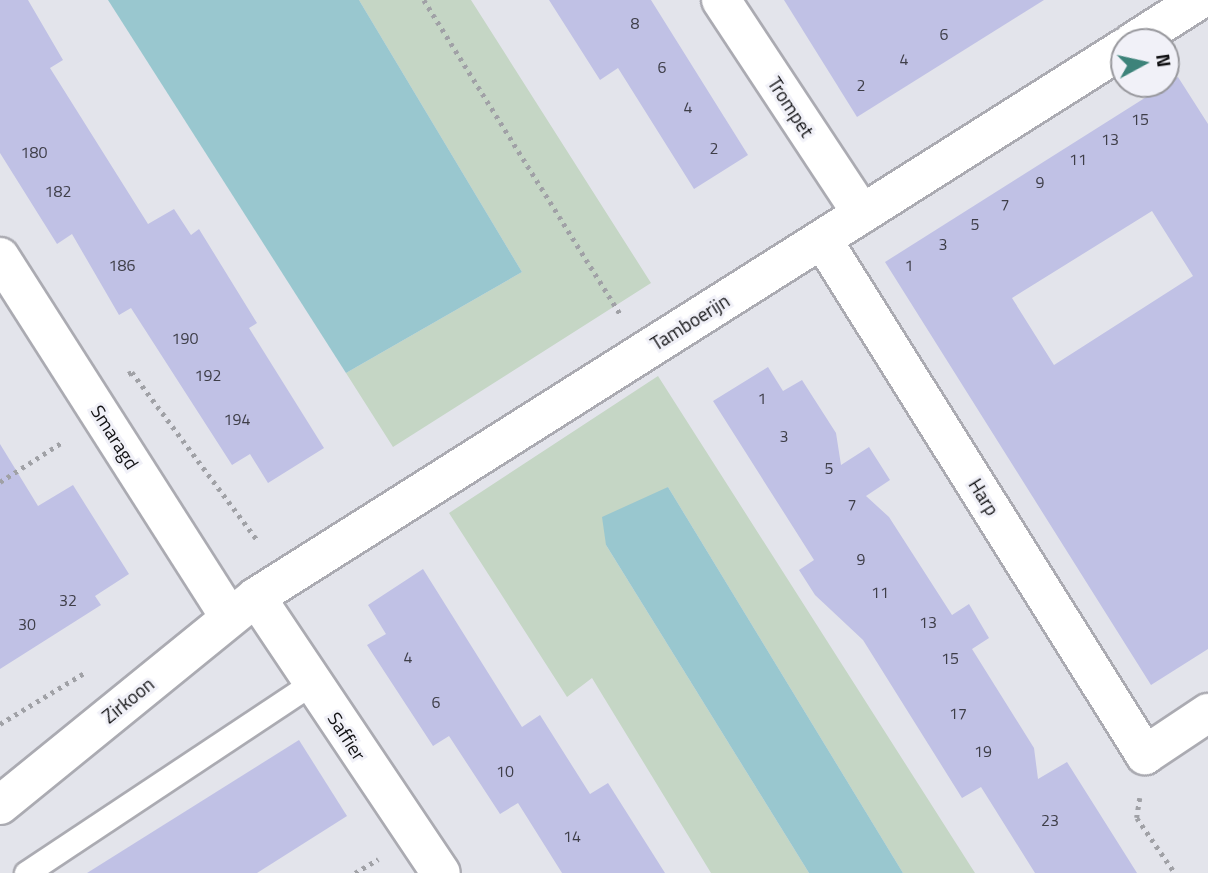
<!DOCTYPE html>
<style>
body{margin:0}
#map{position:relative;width:1208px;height:873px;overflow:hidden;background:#e3e4eb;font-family:"Titillium Web",sans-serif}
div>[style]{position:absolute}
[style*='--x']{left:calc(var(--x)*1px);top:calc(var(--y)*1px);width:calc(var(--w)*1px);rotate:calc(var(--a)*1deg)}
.green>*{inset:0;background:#c5d6c5}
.water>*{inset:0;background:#99c7cf}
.building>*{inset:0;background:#c0c1e5}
.path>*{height:4.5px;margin-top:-2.25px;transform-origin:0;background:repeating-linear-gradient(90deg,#a0a1a6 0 3.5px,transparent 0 8.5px)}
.roads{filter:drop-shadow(2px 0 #ababb2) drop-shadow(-2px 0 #ababb2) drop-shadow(0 2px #ababb2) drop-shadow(0 -2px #ababb2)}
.lane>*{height:23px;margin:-11.5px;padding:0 11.5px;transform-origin:11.5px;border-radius:11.5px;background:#fff}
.street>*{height:38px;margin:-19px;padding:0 19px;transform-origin:19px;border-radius:19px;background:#fff}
span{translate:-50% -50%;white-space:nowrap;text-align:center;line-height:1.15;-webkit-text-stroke:6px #f1f1f8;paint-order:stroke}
.number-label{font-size:16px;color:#3e3e48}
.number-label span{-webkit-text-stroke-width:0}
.street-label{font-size:19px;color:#121214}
.north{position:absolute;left:1110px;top:28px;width:70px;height:70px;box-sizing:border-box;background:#f1f1f8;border:2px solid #98989d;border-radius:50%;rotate:82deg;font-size:19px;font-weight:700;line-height:28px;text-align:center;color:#121214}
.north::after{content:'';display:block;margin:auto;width:24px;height:32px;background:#3d837a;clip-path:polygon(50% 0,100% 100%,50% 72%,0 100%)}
</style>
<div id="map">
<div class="green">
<div style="clip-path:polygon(359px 0,471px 0,651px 283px,393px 447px,346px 373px,522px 272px)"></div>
<div style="clip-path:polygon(658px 376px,975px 873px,903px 873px,668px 487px,606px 545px,809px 873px,711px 873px,592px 678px,567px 697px,449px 513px)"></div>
</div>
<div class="water">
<div style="clip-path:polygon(108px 0,359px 0,522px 272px,346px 373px)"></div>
<div style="clip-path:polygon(668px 487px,903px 873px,809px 873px,606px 545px,602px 517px)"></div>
</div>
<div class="building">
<div style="clip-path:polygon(0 0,28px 0,63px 60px,50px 68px,148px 224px,174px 209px,191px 235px,199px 229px,257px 323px,249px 328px,324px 448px,268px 483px,250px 454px,232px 465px,131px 308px,119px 315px,72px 234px,57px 244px,0 153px)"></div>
<div style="clip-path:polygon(549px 0,651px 0,748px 155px,694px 189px,618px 68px,600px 80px)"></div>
<div style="clip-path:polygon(784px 0,1044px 0,857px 117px)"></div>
<div style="clip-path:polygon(evenodd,1178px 77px,1208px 124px,1208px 649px,1151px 685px,885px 262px,1178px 77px,1152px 211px,1193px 276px,1054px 365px,1012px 298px,1152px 211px)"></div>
<div style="clip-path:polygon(768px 367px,783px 391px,802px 380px,836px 433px,841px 465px,869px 447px,890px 480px,866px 496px,889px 517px,952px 615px,969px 604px,989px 638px,972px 649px,1034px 748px,1038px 779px,1067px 762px,1137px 873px,1035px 873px,981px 787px,962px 798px,863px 640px,815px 595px,799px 570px,814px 560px,713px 401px)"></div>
<div style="clip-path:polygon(0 444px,38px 506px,73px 485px,129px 574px,95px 596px,101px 605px,0 669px)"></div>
<div style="clip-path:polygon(423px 569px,522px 727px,540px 715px,590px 794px,608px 783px,665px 873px,562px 873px,518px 803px,500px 814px,449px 736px,433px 746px,367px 645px,386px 634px,368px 605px)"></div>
<div style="clip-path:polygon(299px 740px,347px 816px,257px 873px,87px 873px)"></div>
</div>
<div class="path">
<div style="--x:424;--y:0;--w:370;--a:58"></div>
<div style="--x:128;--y:374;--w:4;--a:-27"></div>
<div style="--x:132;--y:372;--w:211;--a:53.3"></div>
<div style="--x:0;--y:482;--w:76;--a:-32.6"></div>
<div style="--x:0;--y:724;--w:100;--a:-31.2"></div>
<div style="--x:1140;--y:798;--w:20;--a:99"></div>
<div style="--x:1137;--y:818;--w:67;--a:55.4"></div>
<div style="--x:355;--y:873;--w:27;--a:-31"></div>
</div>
<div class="roads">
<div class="lane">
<div style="--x:26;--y:873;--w:343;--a:-33.6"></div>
</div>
<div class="street">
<div style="--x:721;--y:0;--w:256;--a:56.6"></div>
<div style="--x:1133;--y:42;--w:78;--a:-32.5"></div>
<div style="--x:822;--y:239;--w:609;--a:57.95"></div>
<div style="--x:1145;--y:755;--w:76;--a:-33.7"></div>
<div style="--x:0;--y:257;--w:427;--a:57.5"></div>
<div style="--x:256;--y:597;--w:332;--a:56.2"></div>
<div style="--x:0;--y:805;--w:330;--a:-39.1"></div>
<div style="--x:256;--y:597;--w:1027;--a:-32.31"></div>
</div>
</div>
<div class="number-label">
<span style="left:635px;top:23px">8</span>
<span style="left:944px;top:34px">6</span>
<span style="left:904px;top:59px">4</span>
<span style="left:662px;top:67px">6</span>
<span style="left:861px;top:85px">2</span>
<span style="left:688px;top:107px">4</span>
<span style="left:1140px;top:119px">15</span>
<span style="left:1110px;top:139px">13</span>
<span style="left:714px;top:148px">2</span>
<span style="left:34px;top:152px">180</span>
<span style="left:1078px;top:159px">11</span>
<span style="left:1040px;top:182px">9</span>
<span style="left:58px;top:191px">182</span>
<span style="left:1005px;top:204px">7</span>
<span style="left:975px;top:224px">5</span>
<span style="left:943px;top:244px">3</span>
<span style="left:122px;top:265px">186</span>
<span style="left:909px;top:265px">1</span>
<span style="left:185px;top:338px">190</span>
<span style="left:208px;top:375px">192</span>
<span style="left:762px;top:398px">1</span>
<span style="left:237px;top:419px">194</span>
<span style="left:784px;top:436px">3</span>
<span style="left:829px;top:468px">5</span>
<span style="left:852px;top:504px">7</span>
<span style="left:861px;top:559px">9</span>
<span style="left:880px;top:592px">11</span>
<span style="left:68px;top:600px">32</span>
<span style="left:928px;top:622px">13</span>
<span style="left:27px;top:624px">30</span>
<span style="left:408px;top:657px">4</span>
<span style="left:950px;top:658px">15</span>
<span style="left:436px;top:702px">6</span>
<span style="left:958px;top:713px">17</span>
<span style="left:983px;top:751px">19</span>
<span style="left:505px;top:771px">10</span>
<span style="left:1050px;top:820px">23</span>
<span style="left:572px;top:836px">14</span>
</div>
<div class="street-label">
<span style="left:791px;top:107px;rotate:57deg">Trompet</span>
<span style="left:690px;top:322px;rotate:-32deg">Tamboerijn</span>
<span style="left:115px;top:437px;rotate:58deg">Smaragd</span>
<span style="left:984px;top:497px;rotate:58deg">Harp</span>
<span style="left:128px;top:700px;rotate:-39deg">Zirkoon</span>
<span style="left:347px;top:736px;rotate:57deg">Saffier</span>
</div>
<div class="north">N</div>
</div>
